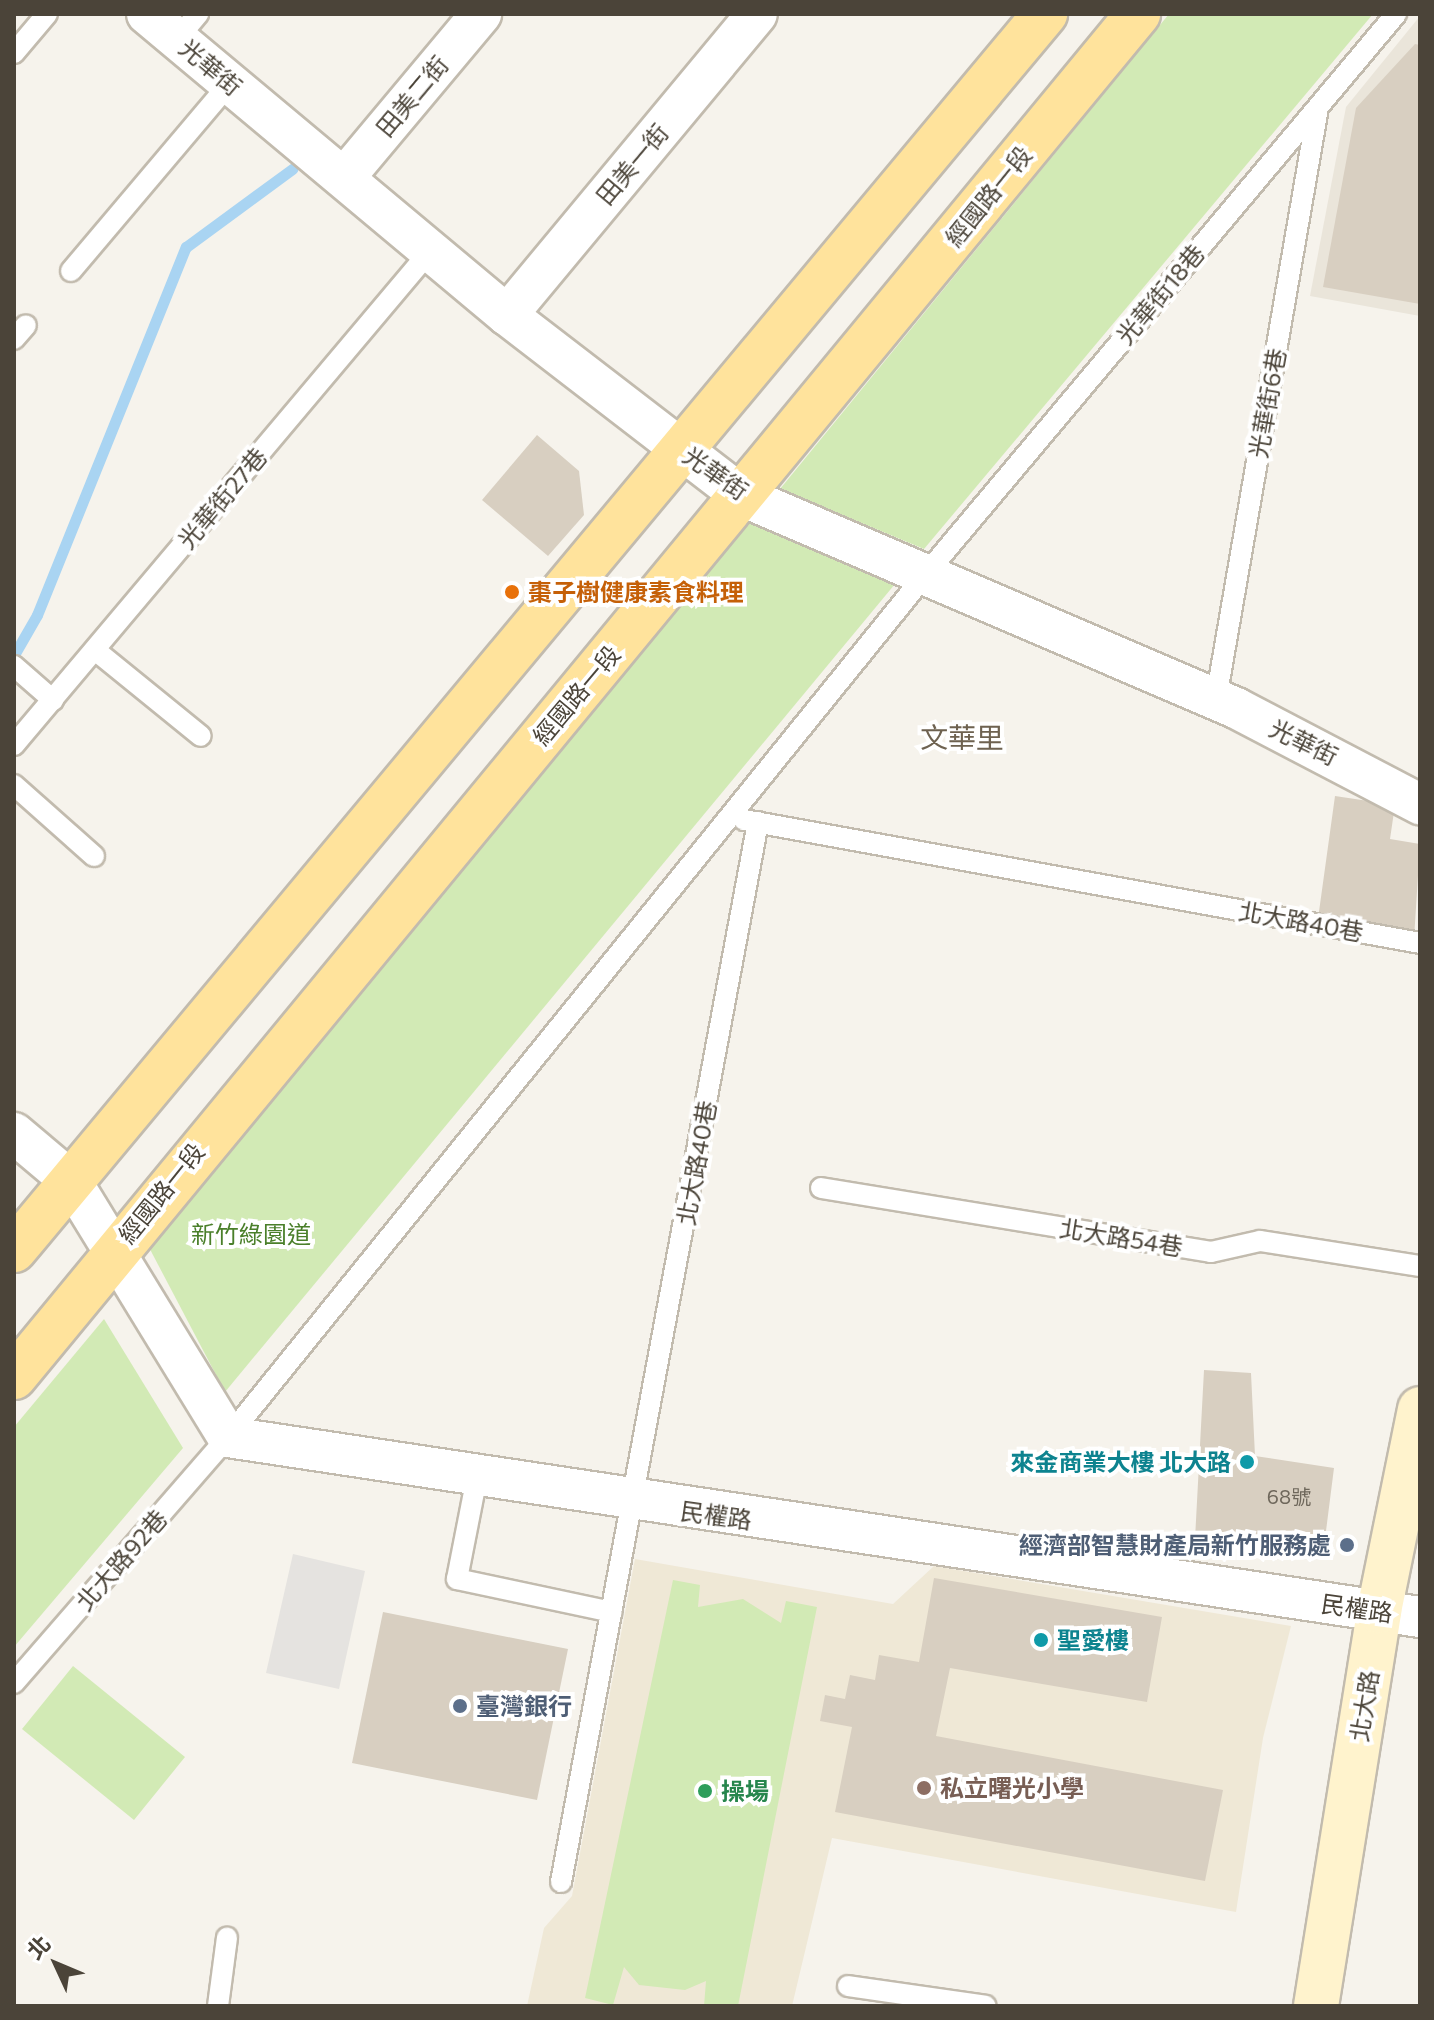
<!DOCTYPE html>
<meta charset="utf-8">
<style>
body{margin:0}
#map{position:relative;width:1434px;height:2020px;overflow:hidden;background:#f6f3ec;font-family:Commissioner,"Noto Sans TC",sans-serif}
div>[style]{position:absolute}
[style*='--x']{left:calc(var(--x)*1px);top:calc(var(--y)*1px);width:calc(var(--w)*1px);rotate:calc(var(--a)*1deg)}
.residential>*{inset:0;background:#eae5da}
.education>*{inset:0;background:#efe8d6}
.green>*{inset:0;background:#d2eab5}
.parking>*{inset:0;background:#e5e3e0}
.stream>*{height:11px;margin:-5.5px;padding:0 5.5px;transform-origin:5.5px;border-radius:5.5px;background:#a9d4f2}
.building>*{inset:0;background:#d8cfc1}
.roads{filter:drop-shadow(2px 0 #c2bbae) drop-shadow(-2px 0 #c2bbae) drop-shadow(0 2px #c2bbae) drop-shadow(0 -2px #c2bbae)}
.lane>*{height:20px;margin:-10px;padding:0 10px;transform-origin:10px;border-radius:10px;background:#fff}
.street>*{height:40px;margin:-20px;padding:0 20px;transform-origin:20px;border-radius:20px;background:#fff}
.secondary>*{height:44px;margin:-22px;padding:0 22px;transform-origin:22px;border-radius:22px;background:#fff3cd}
.primary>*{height:44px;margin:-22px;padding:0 22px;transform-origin:22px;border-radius:22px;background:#ffe39c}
.dots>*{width:22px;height:22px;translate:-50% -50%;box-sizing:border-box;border:4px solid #fff;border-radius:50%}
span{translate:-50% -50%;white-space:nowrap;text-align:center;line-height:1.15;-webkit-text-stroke:8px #fff;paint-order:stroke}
.number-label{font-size:20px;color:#6e675b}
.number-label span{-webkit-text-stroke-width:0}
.street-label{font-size:24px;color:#4b4439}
.food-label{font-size:24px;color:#c56008;font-weight:700}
.left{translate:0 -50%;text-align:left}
.park-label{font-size:24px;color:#4a7f2a}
.culture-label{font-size:24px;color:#0d838f;font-weight:700}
.right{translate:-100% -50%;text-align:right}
.service-label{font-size:24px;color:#4e5e75;font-weight:700}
.education-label{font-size:24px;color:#785e54;font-weight:700}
.leisure-label{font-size:24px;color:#27864d;font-weight:700}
.quarter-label{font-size:28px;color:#6e6250}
.frame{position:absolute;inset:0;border:16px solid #4b4439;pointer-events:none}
.north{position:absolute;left:16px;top:1924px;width:80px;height:80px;-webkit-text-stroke:6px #fff;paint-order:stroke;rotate:314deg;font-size:22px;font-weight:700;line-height:32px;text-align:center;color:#4b4439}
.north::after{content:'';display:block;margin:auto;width:28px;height:36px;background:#4b4439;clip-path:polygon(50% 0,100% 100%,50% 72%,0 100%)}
</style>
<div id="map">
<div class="residential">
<div style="clip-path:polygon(1420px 16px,1420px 316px,1310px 296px,1346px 107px)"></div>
</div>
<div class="education">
<div style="clip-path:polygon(635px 1559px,893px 1604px,934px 1566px,1291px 1626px,1263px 1738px,1236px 1912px,832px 1838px,792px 2006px,527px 2006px,544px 1928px,572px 1896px)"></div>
</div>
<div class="green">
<div style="clip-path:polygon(1169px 14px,1373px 14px,924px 549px,780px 489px)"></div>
<div style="clip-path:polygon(752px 520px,895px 584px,225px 1392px,143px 1236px)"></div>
<div style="clip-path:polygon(104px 1319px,183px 1448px,14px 1647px,14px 1427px)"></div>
<div style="clip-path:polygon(673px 1580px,700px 1585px,698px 1607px,743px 1599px,781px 1623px,786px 1601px,817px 1607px,738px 2006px,704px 2006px,706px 1981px,685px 1990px,639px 1985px,624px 1967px,613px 2005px,585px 1998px)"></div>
<div style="clip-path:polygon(73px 1666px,185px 1757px,134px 1820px,22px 1729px)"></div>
</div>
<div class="parking">
<div style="clip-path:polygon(293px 1554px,365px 1571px,339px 1689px,266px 1673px)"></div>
</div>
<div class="stream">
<div style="--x:14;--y:655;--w:46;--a:-60.1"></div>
<div style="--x:37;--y:615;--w:397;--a:-68"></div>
<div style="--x:186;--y:247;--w:132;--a:-36.3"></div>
</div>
<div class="building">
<div style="clip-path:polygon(1415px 44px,1420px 45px,1420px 304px,1323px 287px,1356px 108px)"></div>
<div style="clip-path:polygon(537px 435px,579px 471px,584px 515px,548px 556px,482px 500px)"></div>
<div style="clip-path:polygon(1335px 796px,1395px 805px,1390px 839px,1420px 844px,1414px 939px,1317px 926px)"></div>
<div style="clip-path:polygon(1204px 1370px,1251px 1373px,1255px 1456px,1334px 1468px,1326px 1531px,1299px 1553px,1195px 1539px)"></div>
<div style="clip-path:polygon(934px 1578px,1162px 1617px,1147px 1702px,950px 1668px,936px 1736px,1223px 1790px,1205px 1881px,835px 1812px,852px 1727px,820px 1721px,825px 1695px,845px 1699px,850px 1675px,875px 1680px,879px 1655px,919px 1662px)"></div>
<div style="clip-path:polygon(383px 1612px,568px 1649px,537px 1800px,352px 1763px)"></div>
</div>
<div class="roads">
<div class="lane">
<div style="--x:177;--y:39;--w:33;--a:-50"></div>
<div style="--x:14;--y:53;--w:51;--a:-49.8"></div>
<div style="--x:71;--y:271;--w:246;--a:-49.8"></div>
<div style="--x:14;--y:339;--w:18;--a:-49"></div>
<div style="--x:95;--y:650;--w:136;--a:39.1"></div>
<div style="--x:14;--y:666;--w:52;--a:41.1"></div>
<div style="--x:1216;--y:699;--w:600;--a:-80.21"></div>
<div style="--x:14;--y:745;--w:647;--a:-49.89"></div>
<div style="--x:14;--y:785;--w:107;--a:41.6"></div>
<div style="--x:744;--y:820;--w:687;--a:10.31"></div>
<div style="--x:821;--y:1188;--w:395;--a:9.3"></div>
<div style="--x:1211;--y:1252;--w:50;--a:-12.7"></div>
<div style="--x:1260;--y:1241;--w:162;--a:8.9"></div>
<div style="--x:477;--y:1477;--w:104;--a:101.1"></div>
<div style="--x:457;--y:1579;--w:158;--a:12"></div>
<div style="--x:14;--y:1683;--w:326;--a:-49"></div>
<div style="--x:228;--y:1437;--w:1109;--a:-51.04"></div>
<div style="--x:925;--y:575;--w:733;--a:-49.98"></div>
<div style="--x:561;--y:1882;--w:1078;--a:-79.47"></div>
<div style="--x:848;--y:1986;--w:139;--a:8.2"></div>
<div style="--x:218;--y:2006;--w:69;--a:-82.5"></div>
</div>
<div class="street">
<div style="--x:147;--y:14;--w:469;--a:39.9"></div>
<div style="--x:507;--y:315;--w:297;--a:37.6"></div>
<div style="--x:742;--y:496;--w:538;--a:23.23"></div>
<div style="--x:1236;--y:708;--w:208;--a:27.6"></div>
<div style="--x:344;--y:178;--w:214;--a:-50.1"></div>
<div style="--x:507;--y:315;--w:391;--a:-50.3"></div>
<div style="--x:14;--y:1133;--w:75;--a:40.1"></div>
<div style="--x:71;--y:1181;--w:300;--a:58.5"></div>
<div style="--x:228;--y:1437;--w:1206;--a:8.59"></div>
</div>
<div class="secondary">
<div style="--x:1316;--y:2006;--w:400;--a:-80.9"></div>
<div style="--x:1379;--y:1611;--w:206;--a:-78.5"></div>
</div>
<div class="primary">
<div style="--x:14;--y:1250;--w:1610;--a:-50.17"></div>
<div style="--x:14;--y:1377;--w:1767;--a:-50.49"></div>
</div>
</div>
<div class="dots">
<div style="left:512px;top:592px;background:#e8710a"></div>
<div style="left:1247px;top:1462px;background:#0f9aa8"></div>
<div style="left:1347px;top:1545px;background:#5c6f8a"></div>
<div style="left:1041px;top:1640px;background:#0f9aa8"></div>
<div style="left:460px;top:1706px;background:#5c6f8a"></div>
<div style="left:924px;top:1788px;background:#8d6e63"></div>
<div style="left:705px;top:1791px;background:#2e9e5b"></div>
</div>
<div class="number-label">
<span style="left:1289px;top:1496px">68號</span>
</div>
<div class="street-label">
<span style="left:211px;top:67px;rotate:40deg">光華街</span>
<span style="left:412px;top:96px;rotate:-50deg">田美二街</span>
<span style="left:632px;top:164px;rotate:-50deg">田美一街</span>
<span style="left:988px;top:196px;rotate:-51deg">經國路一段</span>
<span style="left:1160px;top:294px;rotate:-50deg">光華街18巷</span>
<span style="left:1267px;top:403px;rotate:-80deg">光華街6巷</span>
<span style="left:716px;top:473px;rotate:35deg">光華街</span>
<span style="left:222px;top:498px;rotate:-50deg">光華街27巷</span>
<span style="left:576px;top:695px;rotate:-50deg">經國路一段</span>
<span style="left:1304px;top:742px;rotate:26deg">光華街</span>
<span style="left:1301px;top:921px;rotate:10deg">北大路40巷</span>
<span style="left:696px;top:1163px;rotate:-80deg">北大路40巷</span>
<span style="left:161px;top:1193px;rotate:-51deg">經國路一段</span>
<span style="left:1121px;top:1237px;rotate:9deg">北大路54巷</span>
<span style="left:716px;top:1515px;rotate:8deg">民權路</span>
<span style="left:121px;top:1560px;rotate:-49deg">北大路92巷</span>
<span style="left:1357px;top:1608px;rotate:8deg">民權路</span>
<span style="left:1364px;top:1706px;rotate:-81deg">北大路</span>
</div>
<div class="food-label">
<span class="left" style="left:528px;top:592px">棗子樹健康素食料理</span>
</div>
<div class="park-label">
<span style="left:251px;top:1234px">新竹綠園道</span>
</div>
<div class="culture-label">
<span class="right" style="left:1231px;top:1462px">來金商業大樓 北大路</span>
<span class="left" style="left:1057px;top:1640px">聖愛樓</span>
</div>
<div class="service-label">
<span class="right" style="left:1331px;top:1545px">經濟部智慧財產局新竹服務處</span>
<span class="left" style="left:476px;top:1706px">臺灣銀行</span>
</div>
<div class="education-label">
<span class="left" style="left:940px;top:1788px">私立曙光小學</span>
</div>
<div class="leisure-label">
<span class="left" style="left:721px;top:1791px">操場</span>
</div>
<div class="quarter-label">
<span style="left:962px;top:737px">文華里</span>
</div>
<div class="frame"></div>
<div class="north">北</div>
</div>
